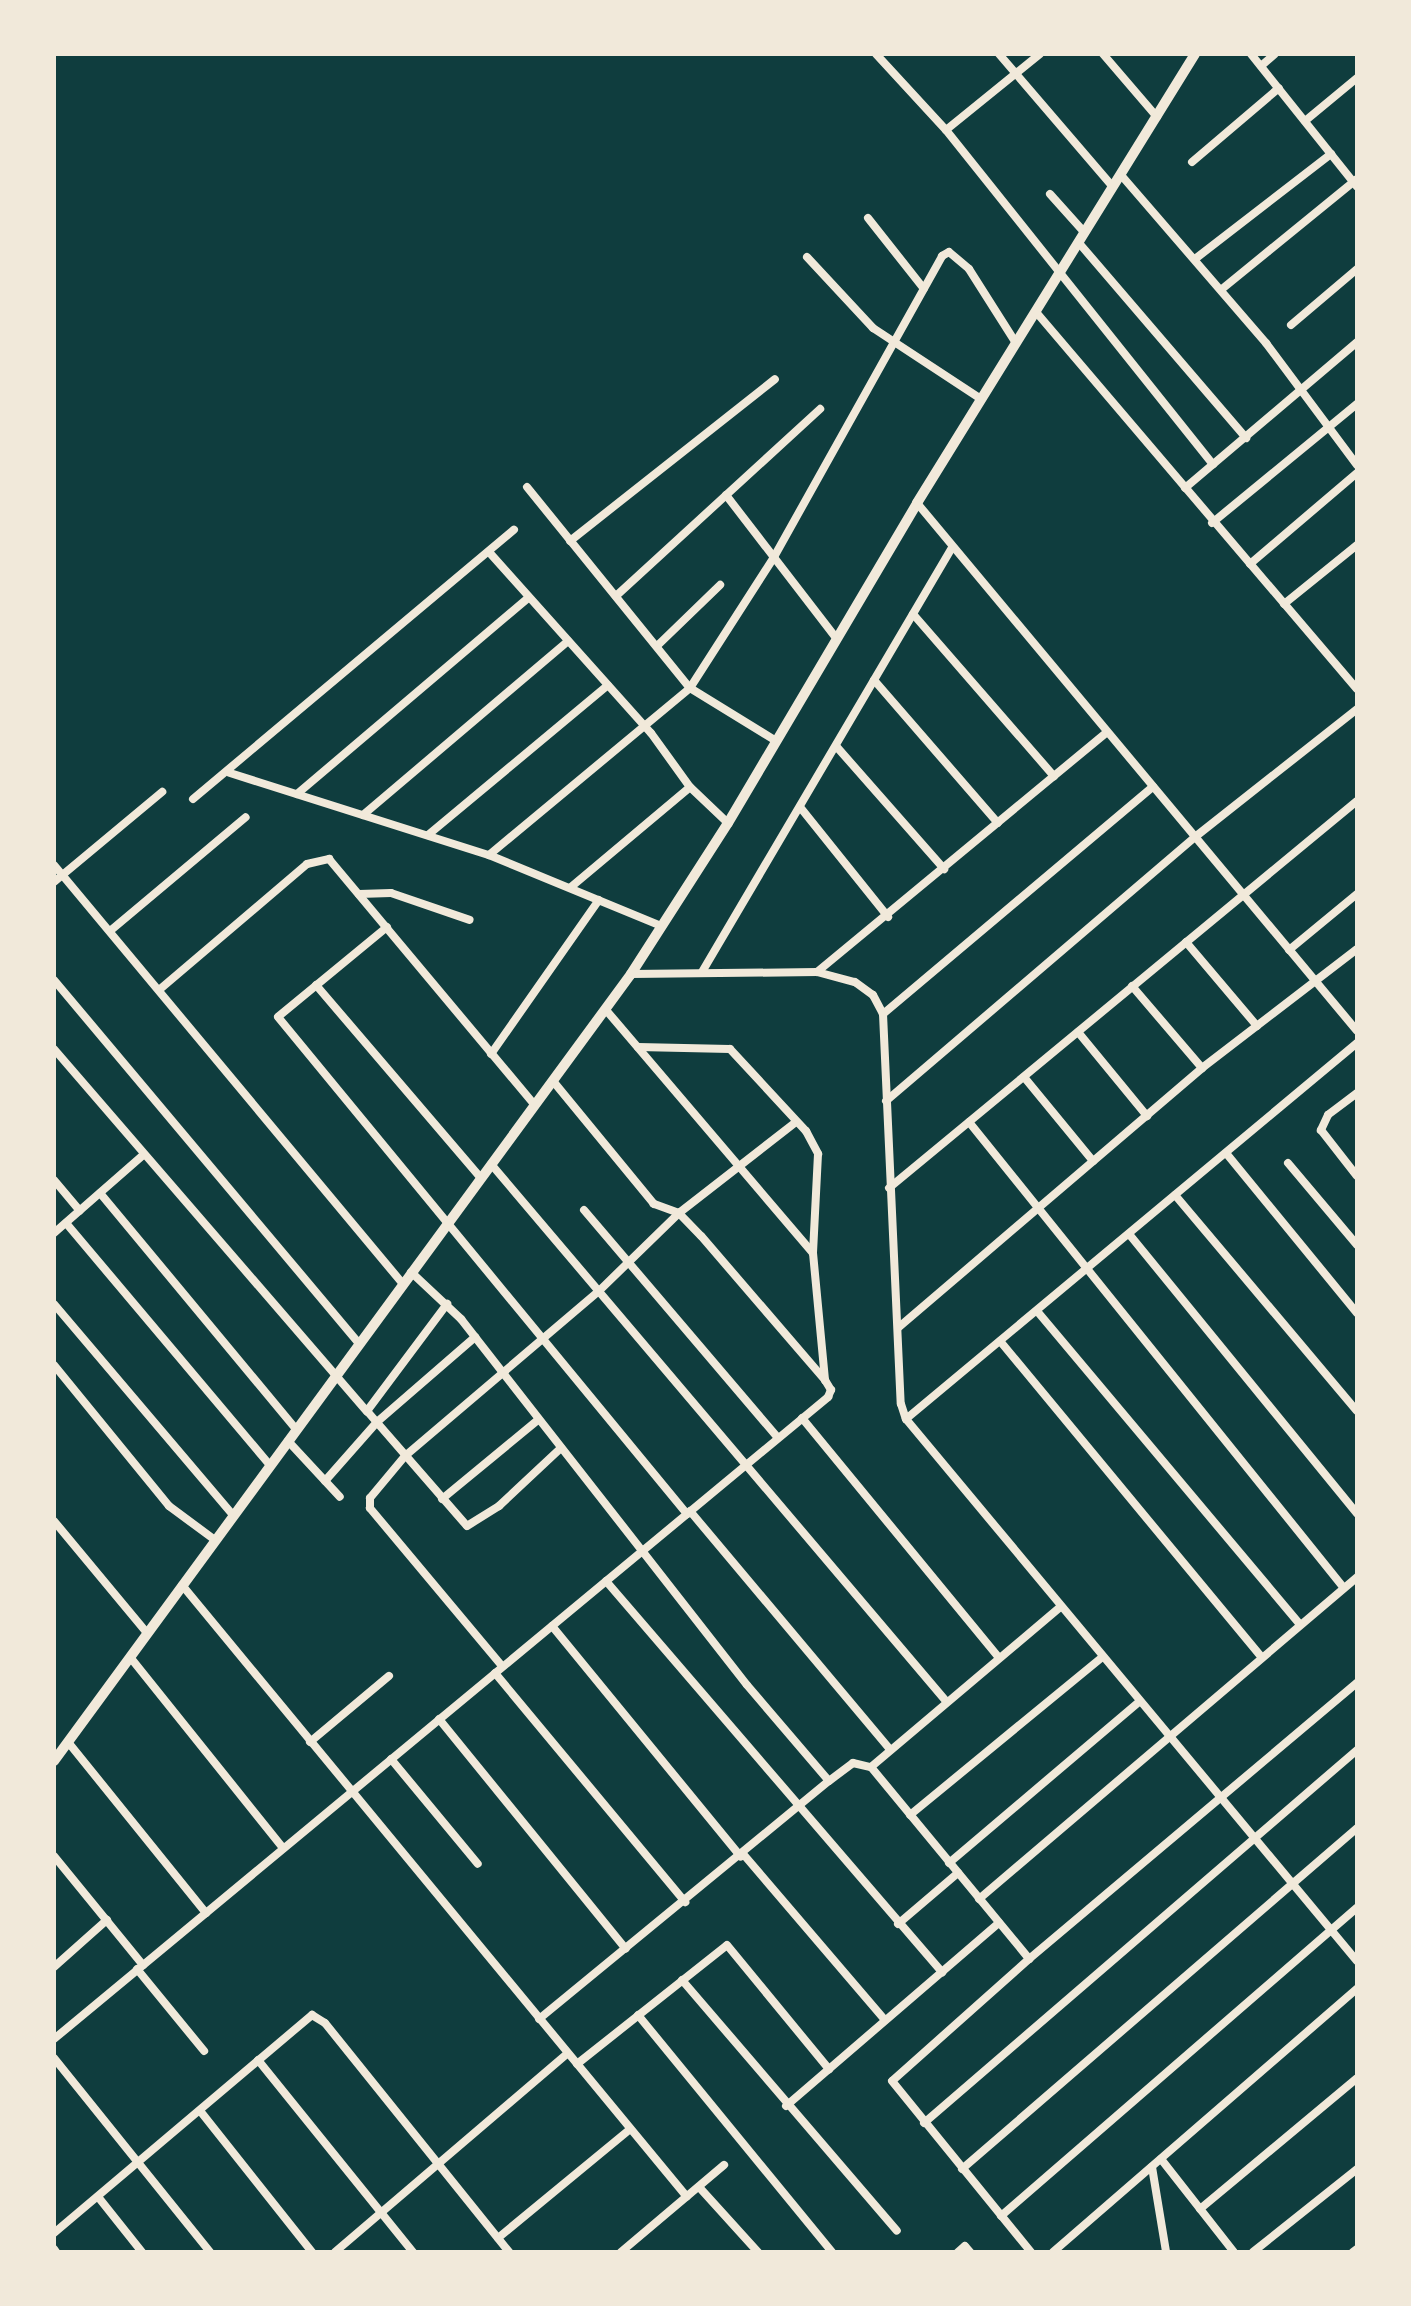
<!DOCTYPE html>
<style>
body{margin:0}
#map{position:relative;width:1411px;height:2306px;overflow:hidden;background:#0f3d3e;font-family:"Noto Serif",serif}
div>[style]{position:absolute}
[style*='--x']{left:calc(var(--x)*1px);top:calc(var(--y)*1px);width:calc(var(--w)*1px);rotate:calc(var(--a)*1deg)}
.minor>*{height:8px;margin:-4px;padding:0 4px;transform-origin:4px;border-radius:4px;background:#f1e9da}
.tertiary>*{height:10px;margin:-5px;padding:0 5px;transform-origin:5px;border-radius:5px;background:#f1e9da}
span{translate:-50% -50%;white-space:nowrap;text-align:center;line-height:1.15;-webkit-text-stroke:6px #f1e9da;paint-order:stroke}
.frame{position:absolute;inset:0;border:56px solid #f1e9da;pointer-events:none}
</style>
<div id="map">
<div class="minor">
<div style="--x:876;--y:54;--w:103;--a:47.4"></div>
<div style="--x:946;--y:130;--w:428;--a:51.4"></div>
<div style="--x:999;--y:54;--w:175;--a:49.4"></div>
<div style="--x:1103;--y:54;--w:83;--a:49.4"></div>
<div style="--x:1251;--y:54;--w:170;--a:51.4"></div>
<div style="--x:1261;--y:66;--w:18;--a:-41"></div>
<div style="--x:1305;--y:121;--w:67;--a:-39.6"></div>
<div style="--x:946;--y:130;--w:121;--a:-39"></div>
<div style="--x:1192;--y:162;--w:114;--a:-40.4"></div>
<div style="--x:1121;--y:175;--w:222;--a:49.2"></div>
<div style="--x:1266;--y:343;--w:152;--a:53.3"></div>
<div style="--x:1050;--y:194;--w:52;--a:48.1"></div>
<div style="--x:868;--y:218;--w:90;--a:51.7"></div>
<div style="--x:1079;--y:243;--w:257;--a:49.4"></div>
<div style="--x:807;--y:257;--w:97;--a:47.1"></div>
<div style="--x:873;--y:328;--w:129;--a:33.3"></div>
<div style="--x:1195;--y:259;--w:172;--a:-37.7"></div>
<div style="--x:1222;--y:289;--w:174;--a:-39.2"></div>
<div style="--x:1036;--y:312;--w:495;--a:49.6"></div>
<div style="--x:1291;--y:325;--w:87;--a:-40.3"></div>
<div style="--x:527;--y:487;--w:259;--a:51"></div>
<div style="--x:690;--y:688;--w:101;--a:31.6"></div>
<div style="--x:1185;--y:488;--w:226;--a:-40.3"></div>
<div style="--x:726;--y:495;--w:182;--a:52.4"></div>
<div style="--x:917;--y:503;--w:687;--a:50.19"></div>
<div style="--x:1212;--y:523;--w:188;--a:-39.4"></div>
<div style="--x:570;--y:541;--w:261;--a:-38.3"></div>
<div style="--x:489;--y:552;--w:243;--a:48.2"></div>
<div style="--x:651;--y:733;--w:67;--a:54.2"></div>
<div style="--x:690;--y:787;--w:52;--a:43.5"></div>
<div style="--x:1250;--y:564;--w:140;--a:-40.4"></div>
<div style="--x:616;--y:596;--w:277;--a:-42.5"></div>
<div style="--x:1284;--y:604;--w:94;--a:-38.9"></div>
<div style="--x:913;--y:614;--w:215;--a:49"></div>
<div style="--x:657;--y:646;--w:88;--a:-44.1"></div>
<div style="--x:874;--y:680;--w:189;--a:49.1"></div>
<div style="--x:836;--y:746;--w:164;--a:48.7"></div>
<div style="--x:230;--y:773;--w:272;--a:17.6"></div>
<div style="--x:489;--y:855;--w:186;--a:22.4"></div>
<div style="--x:297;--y:794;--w:304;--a:-40.3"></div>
<div style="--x:193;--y:799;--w:419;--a:-40"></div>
<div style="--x:800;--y:807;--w:141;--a:51.3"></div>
<div style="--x:363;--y:815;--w:269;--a:-40.3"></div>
<div style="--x:428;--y:835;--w:234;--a:-39.8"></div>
<div style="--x:489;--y:855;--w:261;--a:-39.7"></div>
<div style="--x:690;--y:688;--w:156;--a:-57.3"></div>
<div style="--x:774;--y:557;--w:345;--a:-60.8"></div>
<div style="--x:942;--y:256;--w:8;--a:-30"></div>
<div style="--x:949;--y:252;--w:26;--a:40"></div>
<div style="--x:969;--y:269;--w:88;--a:57.6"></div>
<div style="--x:54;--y:865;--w:545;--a:50.21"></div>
<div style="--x:54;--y:882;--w:141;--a:-39.8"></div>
<div style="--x:571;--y:887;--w:155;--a:-40"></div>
<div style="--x:359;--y:894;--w:32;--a:-2"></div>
<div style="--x:391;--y:893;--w:83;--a:18.9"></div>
<div style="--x:387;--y:927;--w:141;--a:140.5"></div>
<div style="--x:278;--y:1017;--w:644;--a:50.55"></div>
<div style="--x:110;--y:931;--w:177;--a:-40"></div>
<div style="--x:1186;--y:942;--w:110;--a:49.8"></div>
<div style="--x:1289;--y:950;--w:88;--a:-39.5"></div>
<div style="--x:702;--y:972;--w:493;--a:-59.5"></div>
<div style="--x:817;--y:972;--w:376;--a:-39.6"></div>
<div style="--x:631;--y:974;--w:186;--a:-0.6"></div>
<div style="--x:817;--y:972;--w:39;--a:15"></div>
<div style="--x:855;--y:982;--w:22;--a:36"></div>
<div style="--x:873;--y:995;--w:21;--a:62"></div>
<div style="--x:883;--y:1014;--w:390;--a:87.4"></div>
<div style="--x:901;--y:1404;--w:16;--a:72"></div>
<div style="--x:906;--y:1419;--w:705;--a:50.24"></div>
<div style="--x:54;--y:980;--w:474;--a:50"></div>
<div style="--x:316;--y:985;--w:254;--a:49.5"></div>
<div style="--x:1132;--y:986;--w:108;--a:49.5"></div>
<div style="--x:159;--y:990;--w:194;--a:-40.4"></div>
<div style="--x:307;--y:864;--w:23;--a:-13"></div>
<div style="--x:329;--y:859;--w:321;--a:50.1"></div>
<div style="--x:606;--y:1010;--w:319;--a:49.6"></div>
<div style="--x:813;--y:1253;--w:128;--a:84.6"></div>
<div style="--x:883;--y:1014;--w:353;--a:-40.1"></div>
<div style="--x:1078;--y:1032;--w:109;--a:50.6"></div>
<div style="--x:638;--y:1047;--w:92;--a:1.2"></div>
<div style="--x:730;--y:1049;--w:112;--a:47.2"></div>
<div style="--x:806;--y:1131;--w:26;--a:62"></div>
<div style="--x:818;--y:1154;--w:99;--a:92.9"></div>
<div style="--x:54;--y:1049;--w:479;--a:49.2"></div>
<div style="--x:367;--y:1411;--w:134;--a:-53.2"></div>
<div style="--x:491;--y:1054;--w:188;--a:-55"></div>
<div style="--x:1024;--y:1077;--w:109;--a:50.6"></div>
<div style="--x:1357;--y:1093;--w:36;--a:143"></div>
<div style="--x:1328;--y:1115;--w:17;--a:115"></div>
<div style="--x:1321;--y:1130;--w:58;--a:52"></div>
<div style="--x:886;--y:1101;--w:406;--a:-40.5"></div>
<div style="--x:1195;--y:837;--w:206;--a:-38.3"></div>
<div style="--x:969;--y:1122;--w:598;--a:51.18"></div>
<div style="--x:1226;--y:1153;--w:207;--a:50.7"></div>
<div style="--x:1288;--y:1163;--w:107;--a:49.9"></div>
<div style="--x:491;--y:1164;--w:702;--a:49.73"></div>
<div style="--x:54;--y:1180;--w:40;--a:50"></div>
<div style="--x:889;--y:1188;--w:607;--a:-39.59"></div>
<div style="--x:100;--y:1193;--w:307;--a:50.3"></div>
<div style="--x:1175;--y:1195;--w:282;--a:49.9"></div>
<div style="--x:584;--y:1210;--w:299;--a:49.6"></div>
<div style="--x:66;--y:1223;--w:317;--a:49.9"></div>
<div style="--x:54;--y:1233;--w:117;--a:-41.2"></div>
<div style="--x:1129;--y:1234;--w:361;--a:50.8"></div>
<div style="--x:411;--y:1272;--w:69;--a:43.2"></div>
<div style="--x:461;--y:1319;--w:464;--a:52"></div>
<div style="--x:747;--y:1685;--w:126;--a:49.5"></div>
<div style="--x:54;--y:1304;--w:277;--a:49.7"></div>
<div style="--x:1037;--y:1311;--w:409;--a:50"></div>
<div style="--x:899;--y:1327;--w:399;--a:-40.5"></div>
<div style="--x:1202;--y:1068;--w:195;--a:-37.5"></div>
<div style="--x:1000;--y:1341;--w:410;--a:50.4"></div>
<div style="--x:54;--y:1365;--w:182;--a:50.8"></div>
<div style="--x:169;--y:1506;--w:57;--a:36.5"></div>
<div style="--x:367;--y:1411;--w:152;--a:49"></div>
<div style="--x:467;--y:1526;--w:38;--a:-32"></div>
<div style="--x:499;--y:1506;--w:85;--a:-43.1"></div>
<div style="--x:802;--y:1418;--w:310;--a:50.6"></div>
<div style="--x:906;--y:1419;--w:587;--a:-39.82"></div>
<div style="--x:288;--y:1441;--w:76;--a:47.1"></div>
<div style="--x:325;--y:1481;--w:79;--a:-48.6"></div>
<div style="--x:377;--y:1422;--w:130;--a:-40.9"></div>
<div style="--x:442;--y:1499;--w:124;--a:-39.5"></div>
<div style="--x:690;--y:1511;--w:311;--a:50"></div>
<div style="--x:54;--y:1521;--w:144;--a:50.3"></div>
<div style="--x:606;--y:1581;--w:516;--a:49.33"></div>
<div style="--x:182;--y:1585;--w:793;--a:50.47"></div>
<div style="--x:552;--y:1626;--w:298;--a:50.7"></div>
<div style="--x:130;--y:1657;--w:245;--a:51.3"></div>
<div style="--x:502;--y:1666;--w:206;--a:-129.9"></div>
<div style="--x:370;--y:1508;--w:10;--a:-90"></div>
<div style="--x:370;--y:1498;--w:55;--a:-50.2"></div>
<div style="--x:405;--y:1456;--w:255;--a:-40.4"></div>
<div style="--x:599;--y:1291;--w:112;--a:-44.3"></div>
<div style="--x:679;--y:1213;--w:148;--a:-37.9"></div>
<div style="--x:495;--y:1673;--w:298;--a:50.3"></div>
<div style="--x:439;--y:1719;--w:296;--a:50.9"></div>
<div style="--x:68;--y:1742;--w:220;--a:51.1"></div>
<div style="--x:310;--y:1742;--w:103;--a:-39.9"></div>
<div style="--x:391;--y:1759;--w:136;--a:50.4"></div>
<div style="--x:871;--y:1767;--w:249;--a:50.5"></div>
<div style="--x:1029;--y:1959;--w:183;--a:138.3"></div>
<div style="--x:892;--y:2081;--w:220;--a:50.9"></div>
<div style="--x:910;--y:1815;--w:247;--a:-39.4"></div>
<div style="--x:744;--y:1855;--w:217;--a:49.5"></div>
<div style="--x:54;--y:1856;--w:141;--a:50.8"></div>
<div style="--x:949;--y:1863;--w:249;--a:-40.3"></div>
<div style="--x:979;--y:1899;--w:497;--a:-40.4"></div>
<div style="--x:898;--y:1924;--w:79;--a:-40.4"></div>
<div style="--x:1029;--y:1959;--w:429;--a:-40.1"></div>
<div style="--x:54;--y:1967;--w:71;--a:-41.6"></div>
<div style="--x:137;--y:1969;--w:106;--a:50.7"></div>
<div style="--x:682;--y:1980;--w:330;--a:49.4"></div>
<div style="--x:638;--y:2015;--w:306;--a:50.7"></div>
<div style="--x:539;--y:2019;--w:375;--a:-39.4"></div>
<div style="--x:829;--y:1781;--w:30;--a:-37"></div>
<div style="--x:853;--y:1763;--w:18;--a:13"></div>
<div style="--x:871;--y:1767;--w:248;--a:-40.2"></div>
<div style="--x:54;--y:2039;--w:1006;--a:-39.67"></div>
<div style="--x:828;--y:1397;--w:8;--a:-67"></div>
<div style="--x:831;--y:1390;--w:12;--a:-121"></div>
<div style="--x:825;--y:1380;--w:190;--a:-130.7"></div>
<div style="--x:701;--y:1236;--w:32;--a:-134"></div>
<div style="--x:679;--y:1213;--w:27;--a:-160"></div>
<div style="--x:654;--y:1204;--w:159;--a:-129.4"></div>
<div style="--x:54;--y:2058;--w:249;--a:51.2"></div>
<div style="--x:258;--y:2060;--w:247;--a:51.1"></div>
<div style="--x:577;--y:2064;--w:191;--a:-38.4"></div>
<div style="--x:727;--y:1945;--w:161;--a:50.6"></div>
<div style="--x:786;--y:2106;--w:281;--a:-40.7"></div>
<div style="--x:201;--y:2112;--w:179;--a:51.6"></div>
<div style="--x:924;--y:2123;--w:572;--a:-40.74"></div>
<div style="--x:1161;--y:2159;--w:118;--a:51.9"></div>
<div style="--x:1152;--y:2167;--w:86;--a:80.6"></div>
<div style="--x:962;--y:2169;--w:522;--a:-40.8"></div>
<div style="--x:699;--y:2187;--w:88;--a:47.8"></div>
<div style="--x:99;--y:2198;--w:69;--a:51.5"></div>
<div style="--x:1200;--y:2209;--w:204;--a:-39.8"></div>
<div style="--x:1001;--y:2216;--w:471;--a:-40.9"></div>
<div style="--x:54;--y:2233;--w:338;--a:-40.2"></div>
<div style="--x:312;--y:2015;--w:15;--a:32"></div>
<div style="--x:325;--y:2023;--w:294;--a:51.2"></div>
<div style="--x:498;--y:2238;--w:171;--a:-39.5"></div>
<div style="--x:54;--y:2249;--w:4;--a:56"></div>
<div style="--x:335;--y:2252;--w:306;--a:-40.5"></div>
<div style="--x:621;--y:2252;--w:135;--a:-40.2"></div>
<div style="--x:958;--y:2252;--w:9;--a:-41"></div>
<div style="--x:965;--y:2246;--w:8;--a:50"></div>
<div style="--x:1053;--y:2252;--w:402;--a:-40.9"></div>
<div style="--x:1253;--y:2252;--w:133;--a:-38.6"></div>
<div style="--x:1353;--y:2252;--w:5;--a:-37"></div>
</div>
<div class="tertiary">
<div style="--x:54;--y:1761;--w:976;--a:-53.75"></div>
<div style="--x:631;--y:974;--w:179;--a:-57.3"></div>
<div style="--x:728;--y:823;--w:372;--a:-59.4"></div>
<div style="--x:917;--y:503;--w:528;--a:-58.24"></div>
</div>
<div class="frame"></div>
</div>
